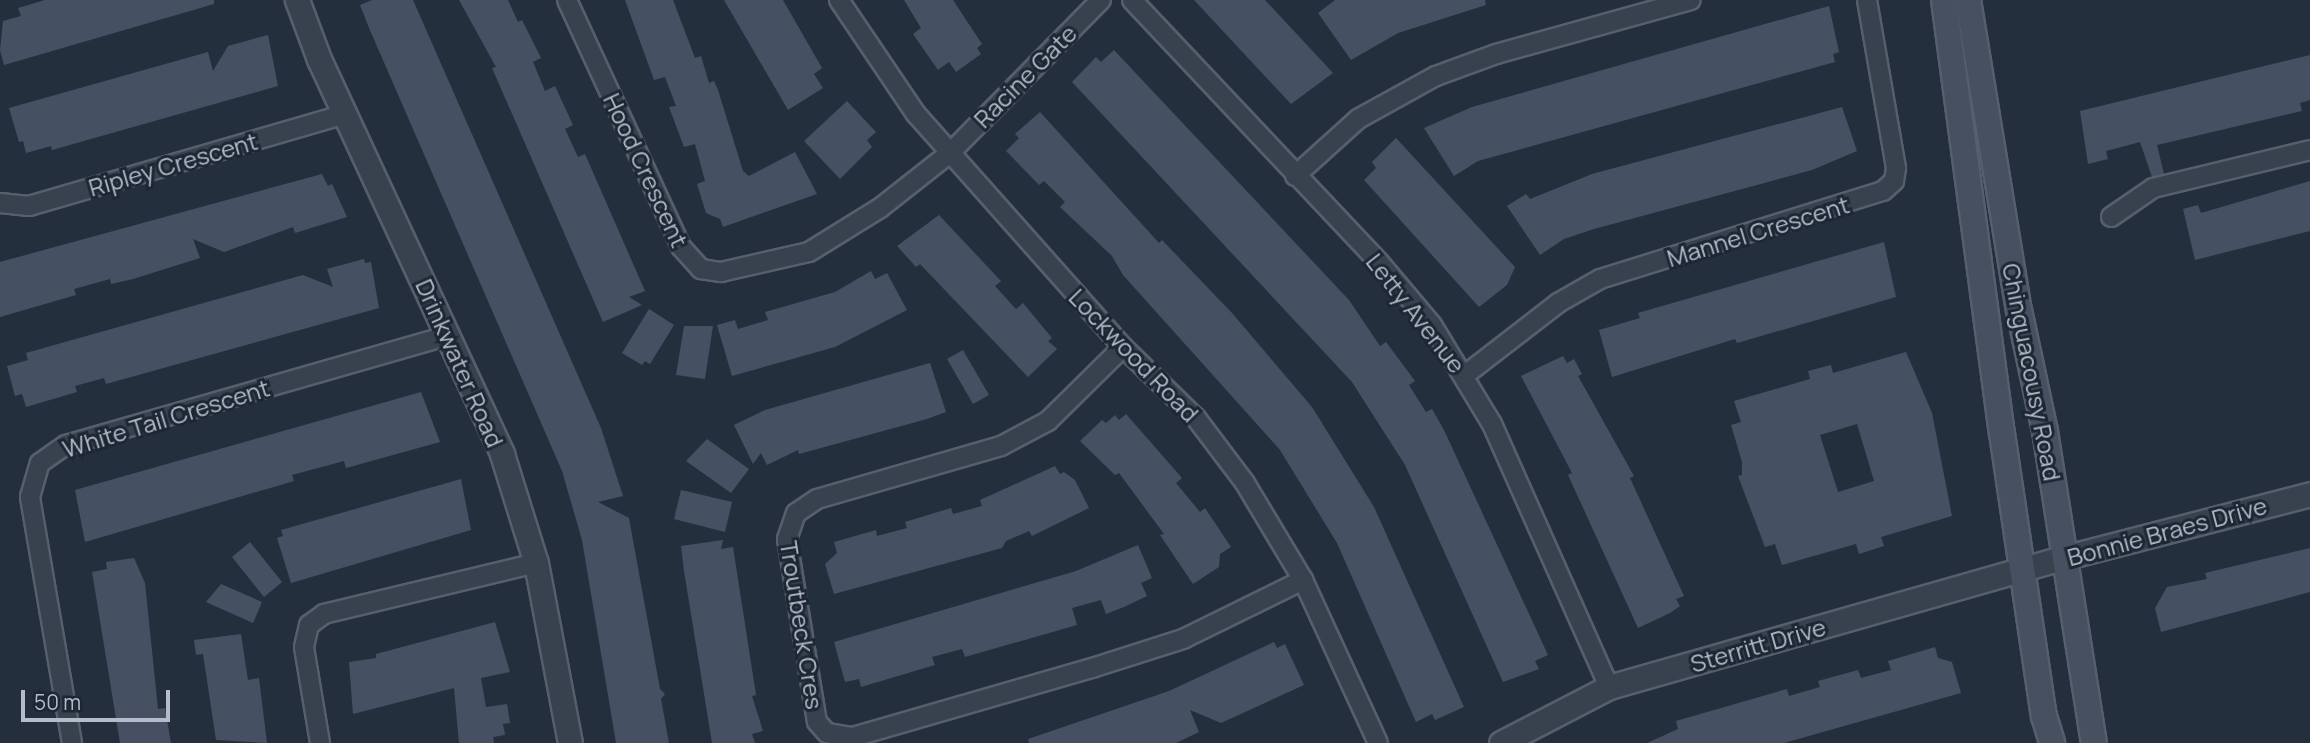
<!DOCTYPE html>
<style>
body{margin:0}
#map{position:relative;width:2310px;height:743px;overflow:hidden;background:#242f3e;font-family:Manrope,sans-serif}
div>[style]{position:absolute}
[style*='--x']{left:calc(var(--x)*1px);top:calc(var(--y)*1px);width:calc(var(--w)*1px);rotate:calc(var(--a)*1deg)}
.building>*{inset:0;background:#455162}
.roads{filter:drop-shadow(2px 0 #565f6c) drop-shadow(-2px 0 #565f6c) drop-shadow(0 2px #565f6c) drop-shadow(0 -2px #565f6c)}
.minor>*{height:18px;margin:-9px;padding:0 9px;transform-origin:9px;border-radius:9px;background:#38414e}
.tertiary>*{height:23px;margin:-11.5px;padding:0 11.5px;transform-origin:11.5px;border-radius:11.5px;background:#38414e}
.secondary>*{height:24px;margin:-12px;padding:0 12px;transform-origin:12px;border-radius:12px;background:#465061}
span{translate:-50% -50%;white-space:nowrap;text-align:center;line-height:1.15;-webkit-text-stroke:6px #1d2633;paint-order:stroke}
.street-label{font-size:24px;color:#b4bcc9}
.scale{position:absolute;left:21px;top:690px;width:149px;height:32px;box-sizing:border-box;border:4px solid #b4bcc9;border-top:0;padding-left:9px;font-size:21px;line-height:24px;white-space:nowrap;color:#b4bcc9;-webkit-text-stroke:5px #1d2633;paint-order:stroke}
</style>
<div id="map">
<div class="building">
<div style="clip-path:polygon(45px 0,214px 0,214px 4px,4px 65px,0 50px,3px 21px,21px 16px,18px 8px)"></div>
<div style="clip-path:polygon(372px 0,413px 0,601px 428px,623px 496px,598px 502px,629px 518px,660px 689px,665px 694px,661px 699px,669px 743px,616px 743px,582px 540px,562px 471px,369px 28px,360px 5px)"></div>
<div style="clip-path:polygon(459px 0,508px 0,518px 22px,522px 20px,541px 58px,533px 62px,545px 91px,555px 86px,573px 125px,565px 129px,578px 157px,585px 154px,645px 291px,629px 297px,642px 305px,603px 322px,492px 68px,496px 67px)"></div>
<div style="clip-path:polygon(625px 0,673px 0,695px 58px,701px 56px,709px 83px,714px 81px,718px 90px,743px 171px,749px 176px,795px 152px,817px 194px,723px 227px,720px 219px,706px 213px,697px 184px,705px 181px,695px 144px,684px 147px,669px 107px,676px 106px,665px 77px,654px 80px)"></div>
<div style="clip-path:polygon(724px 0,783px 0,822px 68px,814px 74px,823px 88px,788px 110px)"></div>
<div style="clip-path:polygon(904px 0,953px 0,982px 44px,977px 48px,981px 54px,956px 72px,949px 62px,938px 70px,913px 34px,921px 28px)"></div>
<div style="clip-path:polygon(1194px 0,1265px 0,1333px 73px,1291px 104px)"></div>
<div style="clip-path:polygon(1335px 0,1485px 0,1486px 5px,1398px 33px,1351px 60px,1318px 13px)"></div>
<div style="clip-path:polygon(1829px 6px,1839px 52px,1833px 54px,1835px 62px,1478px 161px,1454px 176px,1424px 128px,1472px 107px)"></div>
<div style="clip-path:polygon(268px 35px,278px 86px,52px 150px,51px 146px,26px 153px,23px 141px,19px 142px,9px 108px,208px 52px,213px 71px,228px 46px)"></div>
<div style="clip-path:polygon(1114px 50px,1349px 300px,1380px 346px,1386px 342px,1415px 381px,1409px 385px,1426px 412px,1432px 409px,1444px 430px,1548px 655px,1535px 661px,1539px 669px,1503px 682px,1405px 465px,1352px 382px,1072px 82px,1096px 57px,1101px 62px)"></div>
<div style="clip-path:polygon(2310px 55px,2310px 100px,2300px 103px,2302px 111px,2157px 145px,2164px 174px,2152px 177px,2140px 142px,2106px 151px,2108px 159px,2088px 164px,2080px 111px)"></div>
<div style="clip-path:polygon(847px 101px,876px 132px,867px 140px,872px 147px,840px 179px,804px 141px)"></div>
<div style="clip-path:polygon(1842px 107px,1857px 151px,1812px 170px,1594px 229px,1564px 239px,1540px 255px,1507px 206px,1526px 194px,1530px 199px,1592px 174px)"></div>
<div style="clip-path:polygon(1040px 112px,1159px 243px,1162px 240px,1232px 313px,1312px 407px,1374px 507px,1464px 707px,1435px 720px,1432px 714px,1416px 722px,1337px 543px,1280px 450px,1123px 275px,1112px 256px,1060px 207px,1065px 202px,1044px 181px,1039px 185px,1006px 151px,1019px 138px,1015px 134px)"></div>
<div style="clip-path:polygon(1396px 138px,1515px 267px,1507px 285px,1479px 307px,1364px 180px,1376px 168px,1372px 162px)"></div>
<div style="clip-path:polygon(322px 174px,328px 186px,332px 184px,347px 217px,295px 233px,293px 227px,224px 252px,193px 239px,200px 258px,133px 279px,111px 284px,110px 279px,74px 289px,76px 295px,0 317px,0 262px)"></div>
<div style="clip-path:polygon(2310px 181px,2310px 231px,2195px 260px,2183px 209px,2198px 205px,2201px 213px)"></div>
<div style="clip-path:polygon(939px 215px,1001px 281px,995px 286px,1016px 309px,1023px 303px,1052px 338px,1048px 341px,1057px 349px,1028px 377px,920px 264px,916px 267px,897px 246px)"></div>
<div style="clip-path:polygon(1884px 242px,1896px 297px,1737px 343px,1735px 339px,1612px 377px,1599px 330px,1640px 318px,1638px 313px)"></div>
<div style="clip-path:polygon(364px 259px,365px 263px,371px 262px,379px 308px,106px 384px,104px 378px,75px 386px,77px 392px,26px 407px,22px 394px,15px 396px,7px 366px,28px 360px,26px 353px,303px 275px,333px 287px,327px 269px)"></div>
<div style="clip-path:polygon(871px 271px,875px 279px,887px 273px,907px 310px,835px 347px,732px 376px,717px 325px,735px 320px,738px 329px,768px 320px,765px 312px,835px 292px)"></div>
<div style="clip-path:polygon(649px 309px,674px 325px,650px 364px,645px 361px,642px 365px,622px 353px)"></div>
<div style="clip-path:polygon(684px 326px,713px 326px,705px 379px,676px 375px)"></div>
<div style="clip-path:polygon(963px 350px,989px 395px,973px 404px,947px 359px)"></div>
<div style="clip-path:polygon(evenodd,1906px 352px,1932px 413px,1952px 516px,1881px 537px,1884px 546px,1859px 554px,1856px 544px,1782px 565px,1775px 544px,1765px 547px,1738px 476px,1742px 475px,1742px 462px,1731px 425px,1741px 422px,1734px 401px,1810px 379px,1808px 371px,1831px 365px,1833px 373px,1906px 352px,1857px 424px,1874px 481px,1838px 492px,1820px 435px,1857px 424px)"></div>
<div style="clip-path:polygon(1563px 356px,1567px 363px,1574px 359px,1582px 374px,1578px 376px,1634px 476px,1630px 478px,1684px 596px,1676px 599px,1680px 606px,1670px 613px,1638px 628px,1568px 475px,1572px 473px,1521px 376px)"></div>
<div style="clip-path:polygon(930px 363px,946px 412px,927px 419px,799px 454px,798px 450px,767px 465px,761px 453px,753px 464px,734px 425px,765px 410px)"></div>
<div style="clip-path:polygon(421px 392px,440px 442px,346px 468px,344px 461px,292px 475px,294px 481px,85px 542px,75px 490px)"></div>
<div style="clip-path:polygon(1126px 414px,1182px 478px,1176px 483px,1200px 512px,1205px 508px,1231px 547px,1220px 554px,1219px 567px,1193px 584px,1160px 535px,1164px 534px,1119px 473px,1115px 475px,1080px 441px,1102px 420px,1106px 423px,1115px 415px,1119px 420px)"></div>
<div style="clip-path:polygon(707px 439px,749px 469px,731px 493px,686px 461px)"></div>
<div style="clip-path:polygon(1055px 466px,1060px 474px,1064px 472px,1075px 480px,1089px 508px,1032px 536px,1029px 531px,1006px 541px,1002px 548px,834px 594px,825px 564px,837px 553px,834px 542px,876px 530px,877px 536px,907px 528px,905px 522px,951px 508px,953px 514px,982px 506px,980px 500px)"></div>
<div style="clip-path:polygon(461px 479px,471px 530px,291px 583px,277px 538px,283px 536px,281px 530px)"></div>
<div style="clip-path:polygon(681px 490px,732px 502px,725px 532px,674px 519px)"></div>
<div style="clip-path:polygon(723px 540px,721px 549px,733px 547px,756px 695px,752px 696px,763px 731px,752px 734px,755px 743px,712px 743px,684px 571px,681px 546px)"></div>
<div style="clip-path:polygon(250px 542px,282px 582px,264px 597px,232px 557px)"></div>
<div style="clip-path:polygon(1138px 545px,1152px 578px,1141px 583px,1147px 596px,1124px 607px,1106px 614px,1101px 600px,1072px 608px,1077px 625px,965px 657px,962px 649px,932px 657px,935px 665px,861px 687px,859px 679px,845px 682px,834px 642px,1076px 571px)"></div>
<div style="clip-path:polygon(2310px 548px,2310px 592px,2161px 632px,2155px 608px,2167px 587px,2207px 579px,2205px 573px)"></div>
<div style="clip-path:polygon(134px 558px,145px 583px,158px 709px,165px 708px,171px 743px,120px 743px,92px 572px,107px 569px,106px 562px)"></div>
<div style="clip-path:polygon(221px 584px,262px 602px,253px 623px,206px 602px)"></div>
<div style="clip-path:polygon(495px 622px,510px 672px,481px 678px,486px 707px,507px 704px,510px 723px,503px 724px,505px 735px,493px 737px,494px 743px,459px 743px,454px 688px,353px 714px,349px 662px,376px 658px,376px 654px)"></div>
<div style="clip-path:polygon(241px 634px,248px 680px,259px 678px,267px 743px,216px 740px,203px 654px,196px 655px,194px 640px)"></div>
<div style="clip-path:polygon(1274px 642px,1277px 648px,1285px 644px,1304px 685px,1221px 723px,1190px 710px,1199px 732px,1176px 743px,1029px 743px,1028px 739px,1169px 691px)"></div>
<div style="clip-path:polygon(1935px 647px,1938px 658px,1952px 662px,1961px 693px,1784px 743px,1647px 743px,1678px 729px,1676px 721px,1787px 689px,1789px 696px,1820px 687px,1818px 681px,1858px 670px,1861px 678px,1891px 670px,1888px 661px)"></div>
</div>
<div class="roads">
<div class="minor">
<div style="--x:567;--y:0;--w:272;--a:65.2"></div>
<div style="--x:681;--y:247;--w:30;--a:48"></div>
<div style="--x:701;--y:269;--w:20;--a:9"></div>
<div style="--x:721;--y:272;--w:90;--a:-12.8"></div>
<div style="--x:809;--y:252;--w:84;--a:-31.8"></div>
<div style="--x:880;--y:208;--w:89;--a:-38.2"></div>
<div style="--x:950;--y:153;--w:215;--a:-45.4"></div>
<div style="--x:839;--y:0;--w:138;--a:56"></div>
<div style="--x:916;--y:114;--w:312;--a:48.4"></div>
<div style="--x:1123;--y:347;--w:102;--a:44.2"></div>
<div style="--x:1196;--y:418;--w:81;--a:53"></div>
<div style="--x:1245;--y:483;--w:113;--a:59.1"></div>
<div style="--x:1303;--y:580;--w:179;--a:65.3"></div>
<div style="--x:1132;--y:0;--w:360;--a:46.7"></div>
<div style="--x:1379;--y:262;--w:82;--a:49.9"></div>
<div style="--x:1432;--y:325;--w:116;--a:58.8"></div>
<div style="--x:1492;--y:424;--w:288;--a:66"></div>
<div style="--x:1295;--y:176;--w:85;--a:-42.1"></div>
<div style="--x:1358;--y:119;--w:89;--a:-28.9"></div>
<div style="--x:1436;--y:76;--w:64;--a:-20.1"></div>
<div style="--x:1496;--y:54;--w:202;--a:-15.5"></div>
<div style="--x:0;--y:203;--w:29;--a:6"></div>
<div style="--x:29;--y:206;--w:329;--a:-16.2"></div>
<div style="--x:2111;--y:217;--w:51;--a:-34.6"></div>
<div style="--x:2153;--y:188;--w:162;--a:-13.6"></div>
<div style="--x:1123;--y:347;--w:105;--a:135.4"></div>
<div style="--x:1048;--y:421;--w:53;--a:152"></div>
<div style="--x:1001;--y:446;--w:191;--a:163.9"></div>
<div style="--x:817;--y:499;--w:25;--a:146"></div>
<div style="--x:796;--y:513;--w:28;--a:109"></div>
<div style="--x:787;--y:539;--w:185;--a:80.7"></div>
<div style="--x:817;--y:722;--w:15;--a:48"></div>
<div style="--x:827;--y:733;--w:26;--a:9"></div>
<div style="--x:853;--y:737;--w:249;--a:-16.1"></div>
<div style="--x:1092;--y:668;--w:96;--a:-17.7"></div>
<div style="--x:1183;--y:639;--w:134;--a:-26.2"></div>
<div style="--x:1465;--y:375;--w:118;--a:-37.7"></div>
<div style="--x:1558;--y:303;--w:48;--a:-29.7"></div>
<div style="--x:1600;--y:279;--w:296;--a:-17.3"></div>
<div style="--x:1883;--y:191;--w:15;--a:-42"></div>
<div style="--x:1894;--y:181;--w:13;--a:-81"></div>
<div style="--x:1896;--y:168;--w:170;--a:-99.8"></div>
<div style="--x:72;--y:743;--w:250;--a:-99.7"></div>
<div style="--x:30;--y:497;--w:35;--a:-74"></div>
<div style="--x:40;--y:463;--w:32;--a:-35"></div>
<div style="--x:66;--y:445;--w:398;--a:-16"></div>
<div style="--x:320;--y:743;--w:97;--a:-99.5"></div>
<div style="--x:304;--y:647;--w:23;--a:-77"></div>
<div style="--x:309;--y:625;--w:19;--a:-36"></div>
<div style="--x:324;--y:614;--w:218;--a:-13.5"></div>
</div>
<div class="tertiary">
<div style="--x:297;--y:0;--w:63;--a:69.6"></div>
<div style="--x:319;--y:59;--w:435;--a:65.1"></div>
<div style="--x:502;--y:454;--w:114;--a:72.7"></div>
<div style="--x:536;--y:563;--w:183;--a:79.3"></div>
<div style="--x:1501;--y:743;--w:122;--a:-27.4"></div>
<div style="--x:1609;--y:687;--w:472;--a:-15.9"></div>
<div style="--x:2063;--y:558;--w:255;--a:-14.5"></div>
</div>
<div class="secondary">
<div style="--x:1944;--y:0;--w:437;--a:82.4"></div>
<div style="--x:2002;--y:433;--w:286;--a:81.6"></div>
<div style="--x:2044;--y:716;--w:28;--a:73"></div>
<div style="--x:1968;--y:0;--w:314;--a:80.7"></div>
<div style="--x:2019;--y:310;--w:124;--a:77.9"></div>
<div style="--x:2045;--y:431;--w:316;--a:81.1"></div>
</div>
</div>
<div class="street-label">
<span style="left:1025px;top:76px;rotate:-45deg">Racine Gate</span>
<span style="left:173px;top:164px;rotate:-16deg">Ripley Crescent</span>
<span style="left:646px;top:170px;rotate:65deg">Hood Crescent</span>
<span style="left:1758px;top:231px;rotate:-17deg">Mannel Crescent</span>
<span style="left:1416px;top:313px;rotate:52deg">Letty Avenue</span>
<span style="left:1134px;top:355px;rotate:46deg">Lockwood Road</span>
<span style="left:460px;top:363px;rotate:66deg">Drinkwater Road</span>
<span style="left:2032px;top:372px;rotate:79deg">Chinguacousy Road</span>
<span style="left:166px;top:418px;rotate:-17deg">White Tail Crescent</span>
<span style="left:2167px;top:531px;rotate:-15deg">Bonnie Braes Drive</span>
<span style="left:802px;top:625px;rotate:81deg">Troutbeck Cres</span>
<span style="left:1758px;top:645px;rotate:-16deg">Sterritt Drive</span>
</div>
<div class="scale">50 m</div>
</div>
